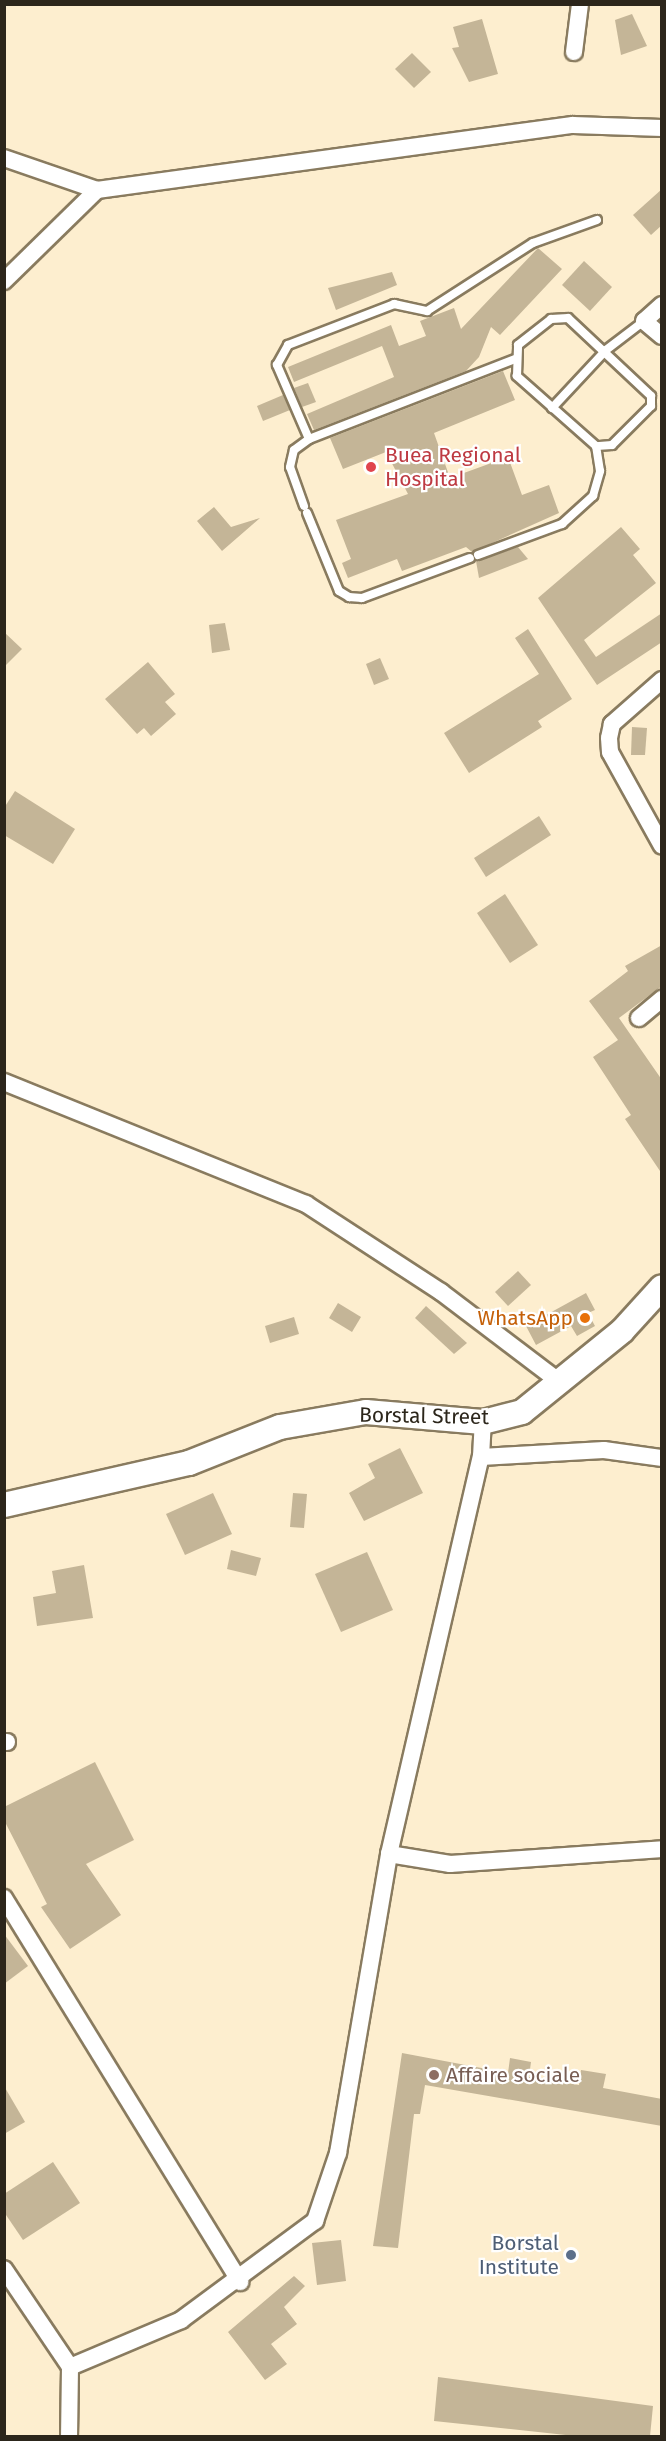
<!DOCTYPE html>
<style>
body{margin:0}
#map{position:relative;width:666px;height:2441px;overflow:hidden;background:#fdeecf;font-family:"Fira Sans",sans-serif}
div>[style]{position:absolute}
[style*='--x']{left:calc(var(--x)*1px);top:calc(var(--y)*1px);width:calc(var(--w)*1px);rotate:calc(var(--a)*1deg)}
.building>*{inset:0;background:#c4b597}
.roads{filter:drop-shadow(2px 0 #897b5f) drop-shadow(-2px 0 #897b5f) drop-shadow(0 2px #897b5f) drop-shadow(0 -2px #897b5f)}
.lane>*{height:8px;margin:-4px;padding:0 4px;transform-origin:4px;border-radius:4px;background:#fff}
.street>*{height:16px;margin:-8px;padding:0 8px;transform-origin:8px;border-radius:8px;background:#fff}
.secondary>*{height:24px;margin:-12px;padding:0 12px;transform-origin:12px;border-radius:12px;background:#fff}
.dots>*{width:16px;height:16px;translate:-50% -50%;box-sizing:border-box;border:3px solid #fff;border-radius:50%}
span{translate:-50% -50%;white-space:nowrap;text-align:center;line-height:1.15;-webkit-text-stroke:4.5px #fff;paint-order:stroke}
.health-label{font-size:21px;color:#be3a42}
.left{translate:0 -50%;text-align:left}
.food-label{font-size:21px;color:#c56008}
.right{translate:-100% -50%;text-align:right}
.street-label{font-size:21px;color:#2c261b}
.education-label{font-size:21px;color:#785e54}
.service-label{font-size:21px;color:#4e5e75}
.frame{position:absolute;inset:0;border:6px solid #2c261b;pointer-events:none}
</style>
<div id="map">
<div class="building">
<div style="clip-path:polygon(632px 14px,647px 46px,621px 55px,615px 20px)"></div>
<div style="clip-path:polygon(482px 19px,498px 74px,469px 82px,452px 48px,459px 47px,453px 27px)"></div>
<div style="clip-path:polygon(412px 53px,431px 72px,414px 88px,395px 69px)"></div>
<div style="clip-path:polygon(662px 189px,662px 225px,651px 235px,633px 215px)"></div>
<div style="clip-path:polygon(538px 248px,562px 269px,500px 335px,491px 327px,479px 357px,466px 371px,314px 430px,307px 414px,394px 377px,382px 346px,294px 382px,288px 367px,391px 325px,399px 346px,426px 336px,420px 321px,454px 308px,461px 329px)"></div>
<div style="clip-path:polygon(584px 261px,612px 287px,590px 311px,562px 285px)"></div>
<div style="clip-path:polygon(392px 272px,397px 285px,336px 310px,328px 288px)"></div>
<div style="clip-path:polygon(503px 371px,515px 400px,434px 433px,450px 478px,508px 457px,522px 495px,549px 485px,559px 513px,472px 552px,466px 547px,402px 571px,397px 559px,348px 578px,342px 563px,351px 559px,336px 520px,408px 494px,386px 452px,343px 469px,330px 438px)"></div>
<div style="clip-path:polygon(308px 383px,316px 402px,302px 407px,294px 388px)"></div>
<div style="clip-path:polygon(283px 395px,290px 410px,263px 421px,257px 406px)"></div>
<div style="clip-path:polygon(214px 507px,231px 527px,260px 518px,222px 551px,197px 521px)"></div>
<div style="clip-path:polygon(621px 527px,640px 549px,633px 555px,656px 583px,584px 640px,596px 657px,662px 613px,662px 642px,597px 685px,538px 598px)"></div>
<div style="clip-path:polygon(518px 547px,528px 559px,479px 578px,476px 561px)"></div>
<div style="clip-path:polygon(225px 623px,230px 650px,212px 653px,209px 625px)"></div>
<div style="clip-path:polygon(528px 629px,572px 699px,538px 721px,542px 727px,469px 773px,444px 733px,539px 674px,515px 638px)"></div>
<div style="clip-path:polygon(4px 632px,22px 649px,4px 667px)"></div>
<div style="clip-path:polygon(380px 658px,389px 679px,374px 685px,366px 664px)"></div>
<div style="clip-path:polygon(148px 662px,175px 694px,165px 702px,176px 714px,151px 736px,144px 728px,137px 734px,105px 699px)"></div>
<div style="clip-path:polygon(632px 727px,647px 728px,645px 755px,631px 755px)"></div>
<div style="clip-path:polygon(15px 791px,75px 829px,53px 864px,4px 835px,4px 808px)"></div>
<div style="clip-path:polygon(539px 816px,551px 835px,486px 877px,474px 858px)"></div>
<div style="clip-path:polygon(505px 894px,538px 945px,510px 963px,477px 913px)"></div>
<div style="clip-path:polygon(662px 945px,662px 986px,619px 1018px,662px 1080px,662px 1174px,625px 1119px,631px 1115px,593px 1057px,618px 1040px,589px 1001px,628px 971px,625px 966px)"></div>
<div style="clip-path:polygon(518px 1271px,531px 1285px,508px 1306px,495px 1292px)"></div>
<div style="clip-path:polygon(586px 1293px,595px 1310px,588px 1313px,595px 1326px,577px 1336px,571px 1326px,536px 1345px,526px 1326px)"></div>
<div style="clip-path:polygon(338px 1303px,361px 1317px,352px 1332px,329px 1318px)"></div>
<div style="clip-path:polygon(426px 1306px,467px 1343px,454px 1354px,415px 1318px)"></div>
<div style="clip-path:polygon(294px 1317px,299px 1334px,270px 1343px,265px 1326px)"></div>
<div style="clip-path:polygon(400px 1448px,423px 1493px,364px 1521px,349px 1493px,375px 1478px,368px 1464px)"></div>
<div style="clip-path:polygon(213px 1493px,232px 1534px,185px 1555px,166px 1514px)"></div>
<div style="clip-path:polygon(293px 1493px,307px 1494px,304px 1528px,290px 1527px)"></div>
<div style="clip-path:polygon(231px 1550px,261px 1558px,256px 1576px,227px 1569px)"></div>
<div style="clip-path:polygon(367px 1552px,393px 1610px,341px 1632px,315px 1574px)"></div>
<div style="clip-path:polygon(84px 1565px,93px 1618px,37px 1626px,33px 1597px,56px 1593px,52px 1571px)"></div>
<div style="clip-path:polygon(95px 1762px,134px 1840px,86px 1864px,121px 1915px,70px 1949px,41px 1907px,47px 1904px,4px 1820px,4px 1807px)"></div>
<div style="clip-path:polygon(4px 1934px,28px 1966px,4px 1984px)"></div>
<div style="clip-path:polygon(402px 2053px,508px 2073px,510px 2058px,531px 2062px,529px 2077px,579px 2085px,581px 2070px,606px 2074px,603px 2088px,662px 2099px,662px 2126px,425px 2085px,420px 2114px,414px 2114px,398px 2248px,373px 2246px)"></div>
<div style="clip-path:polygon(4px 2086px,25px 2122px,4px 2134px)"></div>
<div style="clip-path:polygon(53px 2162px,80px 2203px,23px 2240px,4px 2212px,4px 2194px)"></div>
<div style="clip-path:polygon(341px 2240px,346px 2281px,317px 2285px,312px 2243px)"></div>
<div style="clip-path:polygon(294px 2276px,305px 2286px,284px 2307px,297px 2324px,271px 2344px,287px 2364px,265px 2380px,228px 2332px)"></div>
<div style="clip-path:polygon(438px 2377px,653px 2406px,650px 2436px,575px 2436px,434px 2421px)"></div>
</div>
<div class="roads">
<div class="lane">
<div style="--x:568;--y:318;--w:114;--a:43.2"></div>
<div style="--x:651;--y:396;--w:10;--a:90"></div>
<div style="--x:651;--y:406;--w:55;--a:135"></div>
<div style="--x:612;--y:445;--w:16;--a:176"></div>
<div style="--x:596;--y:446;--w:106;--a:-138.5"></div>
<div style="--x:517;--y:376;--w:31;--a:-88"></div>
<div style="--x:518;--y:345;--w:42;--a:-38.2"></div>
<div style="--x:551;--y:319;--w:17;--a:-3"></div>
<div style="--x:552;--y:408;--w:79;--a:-47"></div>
<div style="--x:606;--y:350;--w:48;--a:-37.3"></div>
<div style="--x:309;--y:439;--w:81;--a:-113.4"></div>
<div style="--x:277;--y:365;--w:23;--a:-61"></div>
<div style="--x:288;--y:345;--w:114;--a:-21.1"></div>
<div style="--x:394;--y:304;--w:34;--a:12"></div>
<div style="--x:427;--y:311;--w:126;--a:-32.7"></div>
<div style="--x:533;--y:243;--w:68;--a:-19.8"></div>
<div style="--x:304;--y:506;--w:41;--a:-109.7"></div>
<div style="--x:290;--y:467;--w:17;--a:-77"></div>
<div style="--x:294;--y:450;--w:19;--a:-36"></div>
<div style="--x:309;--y:439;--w:221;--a:-21.2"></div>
<div style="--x:307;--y:513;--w:84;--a:67.7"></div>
<div style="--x:339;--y:591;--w:12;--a:31"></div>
<div style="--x:349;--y:597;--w:13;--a:4"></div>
<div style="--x:362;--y:598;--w:115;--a:-20.3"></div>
<div style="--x:478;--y:555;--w:90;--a:-20.3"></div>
<div style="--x:562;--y:524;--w:42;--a:-42.1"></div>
<div style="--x:593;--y:496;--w:26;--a:-74"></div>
<div style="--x:600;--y:471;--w:25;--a:-99"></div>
</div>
<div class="street">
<div style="--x:574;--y:52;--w:48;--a:-82.9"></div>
<div style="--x:4;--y:158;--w:98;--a:19"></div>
<div style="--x:97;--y:190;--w:480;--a:-7.8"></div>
<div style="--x:573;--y:125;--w:89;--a:1.9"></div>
<div style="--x:4;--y:281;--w:130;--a:-44.4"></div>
<div style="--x:662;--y:305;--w:24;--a:138"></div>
<div style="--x:644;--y:321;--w:23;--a:40"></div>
<div style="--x:662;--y:680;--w:67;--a:138.7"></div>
<div style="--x:612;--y:724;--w:14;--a:102"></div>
<div style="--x:609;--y:738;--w:14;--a:86"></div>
<div style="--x:610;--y:752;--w:107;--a:61"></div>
<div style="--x:639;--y:1018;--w:30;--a:-40"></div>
<div style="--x:4;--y:1082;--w:326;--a:22"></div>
<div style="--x:306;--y:1204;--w:161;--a:33.1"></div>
<div style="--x:441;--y:1292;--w:152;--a:37.2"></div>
<div style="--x:481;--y:1457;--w:123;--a:-3.3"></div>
<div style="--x:604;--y:1450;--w:59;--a:7.9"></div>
<div style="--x:4;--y:1742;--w:3;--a:0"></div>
<div style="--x:389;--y:1854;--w:62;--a:9.3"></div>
<div style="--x:450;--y:1864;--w:213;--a:-4"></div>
<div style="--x:4;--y:1898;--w:451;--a:58.4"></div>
<div style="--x:4;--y:2269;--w:118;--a:56"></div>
<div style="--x:70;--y:2367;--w:69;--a:90.8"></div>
<div style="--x:70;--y:2367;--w:121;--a:-22.9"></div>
<div style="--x:181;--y:2320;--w:167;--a:-36.5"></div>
<div style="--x:315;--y:2221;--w:72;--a:-71.3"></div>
<div style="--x:338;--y:2153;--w:303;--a:-80.3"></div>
<div style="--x:389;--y:1854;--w:408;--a:-77"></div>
<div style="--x:481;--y:1457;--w:35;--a:-87"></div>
</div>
<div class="secondary">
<div style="--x:4;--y:1505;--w:190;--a:-12.8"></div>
<div style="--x:189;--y:1463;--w:98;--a:-21.6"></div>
<div style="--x:280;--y:1427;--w:87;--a:-9.9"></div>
<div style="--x:366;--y:1412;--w:117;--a:4.9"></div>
<div style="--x:483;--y:1422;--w:40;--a:-14.4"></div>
<div style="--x:522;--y:1412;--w:129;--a:-39"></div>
<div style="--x:622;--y:1331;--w:59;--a:-47.7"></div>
</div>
</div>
<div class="dots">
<div style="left:371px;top:467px;background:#e0444e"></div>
<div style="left:585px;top:1318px;background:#e8710a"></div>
<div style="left:434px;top:2075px;background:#8d6e63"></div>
<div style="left:571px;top:2255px;background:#5c6f8a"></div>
</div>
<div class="health-label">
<span class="left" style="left:385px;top:467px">Buea Regional<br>Hospital</span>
</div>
<div class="food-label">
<span class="right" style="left:573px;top:1318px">WhatsApp</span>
</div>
<div class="street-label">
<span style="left:424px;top:1416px;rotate:1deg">Borstal Street</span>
</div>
<div class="education-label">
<span class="left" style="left:446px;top:2075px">Affaire sociale</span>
</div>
<div class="service-label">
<span class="right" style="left:559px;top:2255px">Borstal<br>Institute</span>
</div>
<div class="frame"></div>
</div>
